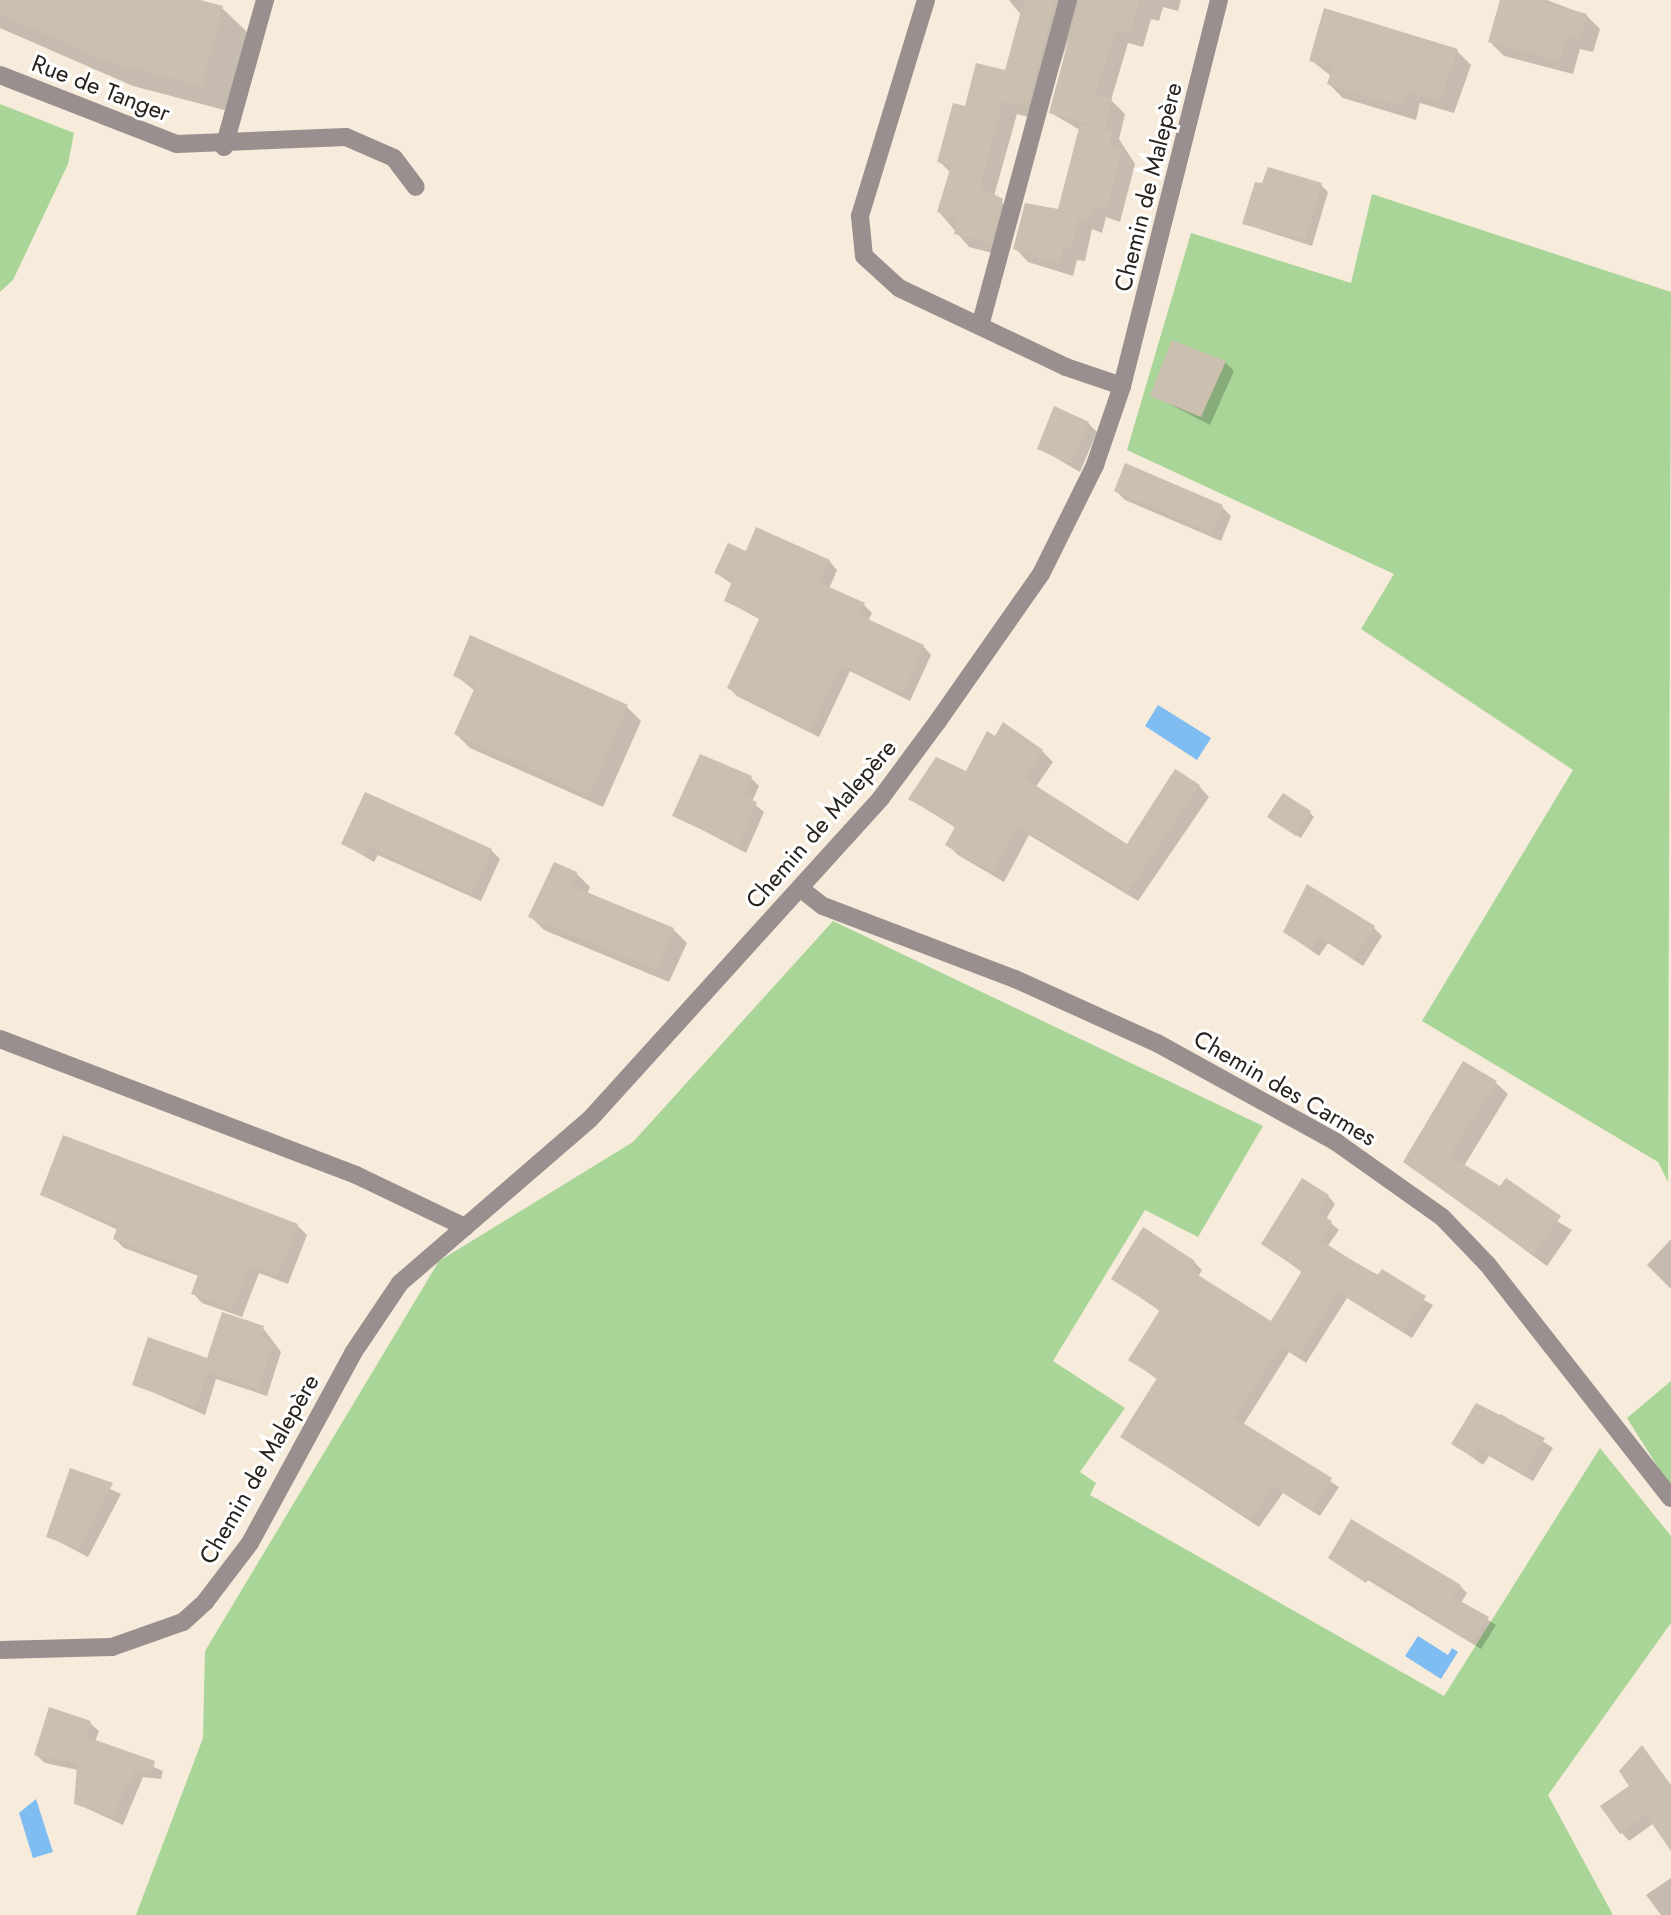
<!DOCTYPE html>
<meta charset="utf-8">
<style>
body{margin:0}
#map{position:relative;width:1671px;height:1915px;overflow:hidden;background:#f7ebdb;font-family:Jost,sans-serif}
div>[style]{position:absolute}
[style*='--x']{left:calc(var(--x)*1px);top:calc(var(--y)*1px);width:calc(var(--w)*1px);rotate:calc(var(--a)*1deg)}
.green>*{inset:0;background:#a9d698}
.water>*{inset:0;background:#7fbcf1}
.shadow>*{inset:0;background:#0003}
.building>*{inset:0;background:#cbbfb0}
.minor>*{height:18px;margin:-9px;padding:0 9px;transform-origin:9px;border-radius:9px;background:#988f8e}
span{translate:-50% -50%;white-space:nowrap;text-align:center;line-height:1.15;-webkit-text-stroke:6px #fff;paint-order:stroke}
.street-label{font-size:24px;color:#28231e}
</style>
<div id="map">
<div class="green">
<div style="clip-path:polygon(0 104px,74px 133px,68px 164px,13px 280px,0 292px)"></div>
<div style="clip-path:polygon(1372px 194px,1671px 292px,1668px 1182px,1658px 1162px,1422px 1021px,1573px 770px,1361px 629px,1394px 574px,1127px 450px,1191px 233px,1351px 283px)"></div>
<div style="clip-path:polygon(833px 921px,1263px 1126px,1198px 1237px,1145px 1210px,1053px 1361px,1125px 1408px,1080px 1472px,1096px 1483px,1090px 1495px,1444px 1696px,1600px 1448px,1671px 1536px,1671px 1623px,1548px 1795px,1613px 1915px,136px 1915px,203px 1738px,205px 1651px,439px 1261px,633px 1142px)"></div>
<div style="clip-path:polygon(1671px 1381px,1671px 1488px,1627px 1418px)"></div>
</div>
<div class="water">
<div style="clip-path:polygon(1158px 705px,1211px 738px,1197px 760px,1145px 726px)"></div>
<div style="clip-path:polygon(1418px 1636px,1448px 1655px,1452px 1648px,1458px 1652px,1441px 1679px,1405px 1656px)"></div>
<div style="clip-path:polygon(36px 1799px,53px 1852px,33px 1858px,19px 1813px)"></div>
</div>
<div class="shadow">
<div style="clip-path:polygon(0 0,194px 0,222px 8px,248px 33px,228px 111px,133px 86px,0 28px)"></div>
<div style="clip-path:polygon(1009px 0,1181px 0,1178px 11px,1163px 7px,1159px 21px,1151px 19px,1143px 47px,1128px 43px,1111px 100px,1125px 114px,1119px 139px,1135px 164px,1120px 222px,1106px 217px,1102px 233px,1092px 229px,1085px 261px,1077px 260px,1073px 276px,1028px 262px,1015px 248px,1059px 211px,1080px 130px,1051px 113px,1079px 9px,1041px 120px,1017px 114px,994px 196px,1015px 214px,1004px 256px,969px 247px,939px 212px,951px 173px,939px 161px,966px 108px,1007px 72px,1021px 15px)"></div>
<div style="clip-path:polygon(1502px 0,1547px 0,1586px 15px,1600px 29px,1593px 52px,1580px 49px,1573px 74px,1504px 56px,1490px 42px)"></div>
<div style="clip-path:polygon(1457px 51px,1471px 65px,1454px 113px,1420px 103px,1416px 120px,1343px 98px,1329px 84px,1331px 76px,1311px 60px)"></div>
<div style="clip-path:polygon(1321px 185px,1328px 192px,1312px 246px,1244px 224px)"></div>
<div style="clip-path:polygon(1225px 362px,1234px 371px,1210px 425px,1152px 395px)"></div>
<div style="clip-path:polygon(1088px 423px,1097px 432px,1080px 472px,1039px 448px)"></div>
<div style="clip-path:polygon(1126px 465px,1222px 507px,1231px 516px,1221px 541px,1125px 500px,1116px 491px)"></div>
<div style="clip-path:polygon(747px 553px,829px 561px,837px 570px,829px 589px,864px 605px,872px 613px,868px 621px,923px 646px,931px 655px,910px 701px,850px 671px,819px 737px,737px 696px,729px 688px,761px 620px,726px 601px,732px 584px,716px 573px)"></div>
<div style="clip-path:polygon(455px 675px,627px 707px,641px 721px,603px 807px,470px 748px,456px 734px,475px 691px)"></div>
<div style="clip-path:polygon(996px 738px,1042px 751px,1053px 762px,1035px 788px,1127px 846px,1199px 786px,1209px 797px,1138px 901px,1029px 835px,1004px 882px,958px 855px,947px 844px,956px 828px,910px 799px,966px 773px)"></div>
<div style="clip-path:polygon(751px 778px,759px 786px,752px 802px,764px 812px,746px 853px,674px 815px)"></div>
<div style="clip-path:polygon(1310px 813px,1314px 817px,1301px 838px,1273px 821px)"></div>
<div style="clip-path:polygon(343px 844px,491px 850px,500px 859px,481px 901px,378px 855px,374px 862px)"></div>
<div style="clip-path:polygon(576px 873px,590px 887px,587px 894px,673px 929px,687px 943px,669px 982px,544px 930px,531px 917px)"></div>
<div style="clip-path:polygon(1374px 928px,1382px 936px,1363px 966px,1328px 943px,1319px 956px,1285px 932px)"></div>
<div style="clip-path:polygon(1495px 1082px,1508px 1094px,1464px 1166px,1572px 1230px,1547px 1266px,1405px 1162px)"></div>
<div style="clip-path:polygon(42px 1195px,297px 1225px,307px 1235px,288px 1284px,259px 1273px,242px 1317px,202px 1303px,193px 1293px,199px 1276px,124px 1248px,115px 1239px,118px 1230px)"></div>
<div style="clip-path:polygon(1328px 1196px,1335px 1204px,1326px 1219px,1339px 1230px,1327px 1247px,1433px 1305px,1412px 1338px,1347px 1298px,1306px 1363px,1289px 1352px,1243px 1425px,1339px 1487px,1320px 1516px,1283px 1493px,1259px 1527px,1122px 1437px,1158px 1380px,1131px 1360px,1161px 1312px,1113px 1278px,1194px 1262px,1202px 1270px,1198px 1277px,1272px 1323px,1303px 1273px,1264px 1244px)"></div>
<div style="clip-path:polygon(1671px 1239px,1671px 1289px,1647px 1265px)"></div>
<div style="clip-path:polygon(263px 1328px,281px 1352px,267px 1396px,216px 1379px,205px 1415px,134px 1384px,208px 1360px)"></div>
<div style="clip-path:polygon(1501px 1414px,1553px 1448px,1533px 1481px,1489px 1456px,1483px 1465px,1454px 1444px)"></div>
<div style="clip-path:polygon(71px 1471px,121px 1494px,88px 1557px,48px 1536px)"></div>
<div style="clip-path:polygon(1330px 1557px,1460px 1586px,1467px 1593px,1461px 1603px,1496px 1625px,1481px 1649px)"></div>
<div style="clip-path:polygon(90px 1723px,99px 1731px,95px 1742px,163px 1771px,161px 1779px,143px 1777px,123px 1825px,75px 1803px,78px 1770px,45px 1763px,36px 1755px)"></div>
<div style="clip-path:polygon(1643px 1747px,1671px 1785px,1671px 1845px,1654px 1823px,1629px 1841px,1621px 1832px)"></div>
<div style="clip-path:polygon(1671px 1878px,1671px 1915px,1661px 1915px,1646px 1895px)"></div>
</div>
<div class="building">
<div style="clip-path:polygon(0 0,200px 0,223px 6px,202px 86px,106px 61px,0 14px)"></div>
<div style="clip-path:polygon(1024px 0,1056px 0,1027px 107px,1003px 101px,980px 187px,1003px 199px,991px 243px,954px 234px,958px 218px,937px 212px,951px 166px,937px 162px,953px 103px,965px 106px,976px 63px,1005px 70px)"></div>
<div style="clip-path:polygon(1079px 0,1139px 0,1130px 34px,1115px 31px,1095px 95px,1112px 99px,1105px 129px,1049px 113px)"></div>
<div style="clip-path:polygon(1500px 0,1536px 0,1587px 14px,1580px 40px,1567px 36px,1560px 61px,1488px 42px)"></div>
<div style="clip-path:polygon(1324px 8px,1458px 49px,1440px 101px,1407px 91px,1402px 107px,1327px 84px,1332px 68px,1309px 61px)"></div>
<div style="clip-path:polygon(1080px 124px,1113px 131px,1109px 145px,1122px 149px,1107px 210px,1093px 204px,1089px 220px,1079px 217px,1071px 249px,1064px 247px,1059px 263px,1013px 249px,1025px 203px,1058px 209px)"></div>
<div style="clip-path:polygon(1268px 167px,1322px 183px,1305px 240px,1242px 224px,1255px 182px,1262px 183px)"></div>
<div style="clip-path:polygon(1172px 340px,1226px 361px,1201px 417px,1150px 396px)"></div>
<div style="clip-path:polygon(1054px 406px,1089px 422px,1071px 464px,1037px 449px)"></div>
<div style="clip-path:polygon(1125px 463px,1223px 505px,1212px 533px,1114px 491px)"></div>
<div style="clip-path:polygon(756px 527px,830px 560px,820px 583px,865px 603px,859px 615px,924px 645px,902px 694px,841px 664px,811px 730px,727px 688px,760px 617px,724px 601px,732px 581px,714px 573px,728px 543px,746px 551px)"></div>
<div style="clip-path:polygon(470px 635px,628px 705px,589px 795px,454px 734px,476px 685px,453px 676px)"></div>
<div style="clip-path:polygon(1003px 722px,1043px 750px,1024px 778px,1127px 844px,1175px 769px,1200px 785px,1127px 892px,1018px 826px,992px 872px,945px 845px,956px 825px,908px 799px,936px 757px,966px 771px,987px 731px,995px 736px)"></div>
<div style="clip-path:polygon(700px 754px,752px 776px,743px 796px,757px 802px,738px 846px,672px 816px)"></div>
<div style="clip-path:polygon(365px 792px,492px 849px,472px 894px,369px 847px,365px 855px,341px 844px)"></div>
<div style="clip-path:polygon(1283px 793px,1311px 811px,1296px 836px,1267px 817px)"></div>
<div style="clip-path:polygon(554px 862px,577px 872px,572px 886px,674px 928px,656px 970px,528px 917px)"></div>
<div style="clip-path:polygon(1307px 884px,1375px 926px,1354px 959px,1319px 936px,1310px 949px,1283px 932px)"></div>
<div style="clip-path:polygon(1463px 1061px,1497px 1081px,1450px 1156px,1500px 1186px,1506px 1178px,1561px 1216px,1534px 1255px,1403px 1162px)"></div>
<div style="clip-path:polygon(63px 1135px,298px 1224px,278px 1275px,250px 1265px,233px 1309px,191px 1294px,199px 1272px,113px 1239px,118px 1226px,40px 1195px)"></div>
<div style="clip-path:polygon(1302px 1178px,1329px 1195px,1317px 1213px,1332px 1221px,1320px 1240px,1377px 1276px,1382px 1269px,1426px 1296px,1403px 1332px,1338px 1292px,1298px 1357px,1281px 1346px,1235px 1418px,1332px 1478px,1312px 1510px,1274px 1486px,1251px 1520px,1120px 1437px,1157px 1378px,1128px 1360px,1160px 1310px,1111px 1279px,1143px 1227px,1195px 1261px,1190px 1270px,1271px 1321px,1302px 1271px,1261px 1244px)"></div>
<div style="clip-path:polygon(222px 1312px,264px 1326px,260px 1337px,273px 1342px,258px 1389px,207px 1371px,196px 1407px,132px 1385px,148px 1337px,207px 1358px)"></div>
<div style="clip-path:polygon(1476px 1403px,1545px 1438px,1524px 1474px,1480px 1448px,1474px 1458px,1451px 1444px)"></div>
<div style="clip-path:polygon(70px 1468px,113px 1483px,79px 1549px,46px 1537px)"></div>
<div style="clip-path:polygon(1351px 1519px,1461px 1585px,1453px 1597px,1489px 1617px,1473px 1643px,1370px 1577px,1366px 1583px,1328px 1558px)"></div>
<div style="clip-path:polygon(49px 1707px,91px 1721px,87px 1737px,155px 1761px,153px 1772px,135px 1770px,130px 1785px,126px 1782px,114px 1817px,74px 1804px,77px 1764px,34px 1755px)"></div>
<div style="clip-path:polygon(1642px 1745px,1671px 1786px,1671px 1851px,1646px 1815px,1620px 1834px,1600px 1806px,1629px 1786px,1619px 1771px)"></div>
</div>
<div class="minor">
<div style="--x:926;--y:0;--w:226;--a:107"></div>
<div style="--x:860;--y:216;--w:40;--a:84.3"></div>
<div style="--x:864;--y:256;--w:47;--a:42.4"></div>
<div style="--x:899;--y:288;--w:185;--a:25.3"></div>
<div style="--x:1066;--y:367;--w:59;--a:18.7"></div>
<div style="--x:0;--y:75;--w:190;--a:21.3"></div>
<div style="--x:177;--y:144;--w:169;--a:-2.4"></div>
<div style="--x:346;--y:137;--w:52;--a:23.6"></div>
<div style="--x:394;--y:158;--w:36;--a:53"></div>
<div style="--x:224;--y:147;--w:153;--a:-74.4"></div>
<div style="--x:980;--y:326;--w:338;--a:-74.9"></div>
<div style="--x:801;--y:889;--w:28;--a:38"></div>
<div style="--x:823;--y:906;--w:205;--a:20.8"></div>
<div style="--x:1015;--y:979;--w:156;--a:24.3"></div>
<div style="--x:1157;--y:1043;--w:205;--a:28.9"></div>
<div style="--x:1336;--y:1142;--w:130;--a:35.3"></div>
<div style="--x:1442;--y:1217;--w:66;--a:46.2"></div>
<div style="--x:1488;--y:1265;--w:296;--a:51.9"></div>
<div style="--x:0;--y:1039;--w:381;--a:20.9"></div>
<div style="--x:356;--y:1175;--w:121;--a:25.5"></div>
<div style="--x:0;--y:1650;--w:112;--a:-1.5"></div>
<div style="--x:112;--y:1647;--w:75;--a:-19.4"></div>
<div style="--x:183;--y:1622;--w:30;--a:-42"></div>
<div style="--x:205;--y:1602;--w:74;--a:-52.7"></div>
<div style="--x:250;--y:1543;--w:216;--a:-61.5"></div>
<div style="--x:353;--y:1353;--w:84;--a:-56.1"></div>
<div style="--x:400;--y:1283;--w:252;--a:-40.8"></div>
<div style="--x:591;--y:1118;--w:432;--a:-47.8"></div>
<div style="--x:881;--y:798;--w:96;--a:-53.5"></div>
<div style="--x:938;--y:721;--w:179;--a:-55"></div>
<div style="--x:1041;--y:574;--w:122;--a:-63.6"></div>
<div style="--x:1095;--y:465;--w:83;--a:-71.1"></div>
<div style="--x:1122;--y:386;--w:398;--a:-75.9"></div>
</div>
<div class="street-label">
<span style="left:101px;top:88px;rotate:21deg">Rue de Tanger</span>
<span style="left:1148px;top:187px;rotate:-76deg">Chemin de Malepère</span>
<span style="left:821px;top:824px;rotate:-49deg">Chemin de Malepère</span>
<span style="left:1285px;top:1088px;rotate:30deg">Chemin des Carmes</span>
<span style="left:259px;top:1469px;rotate:-60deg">Chemin de Malepère</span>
</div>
</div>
